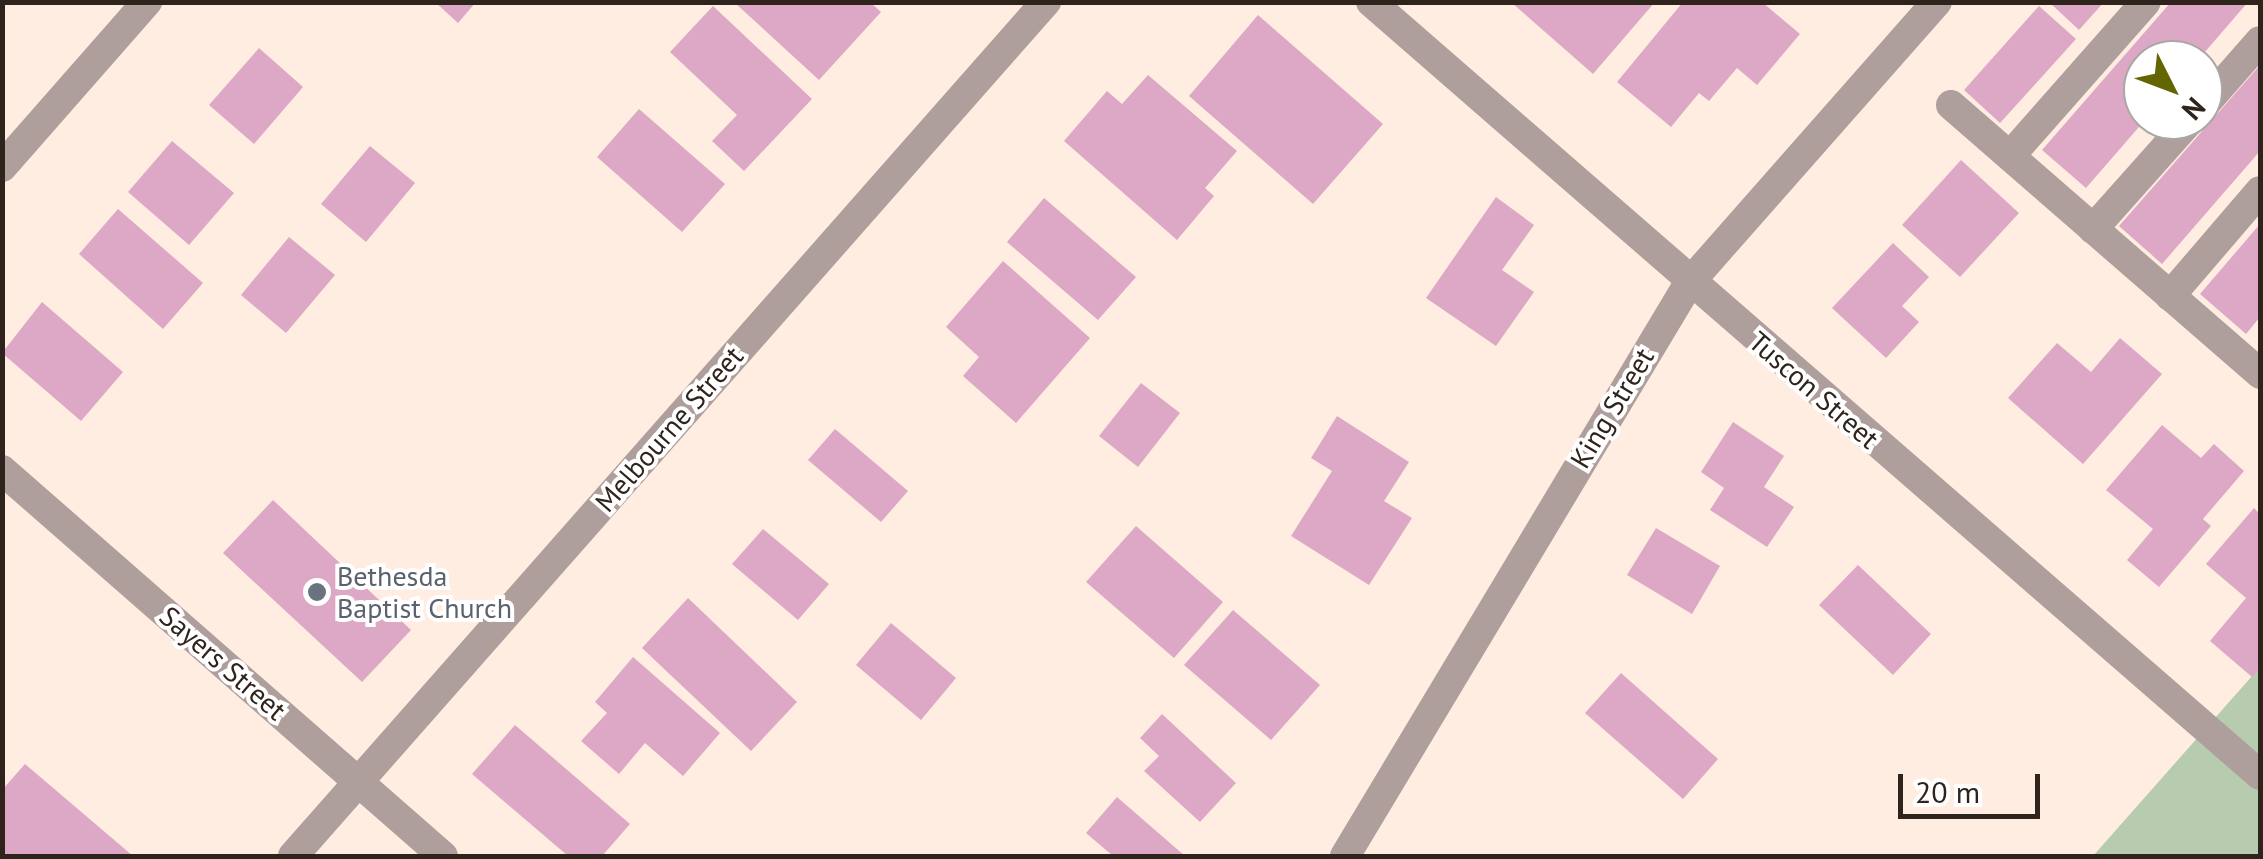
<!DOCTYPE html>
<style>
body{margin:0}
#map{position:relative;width:2263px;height:859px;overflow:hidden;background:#ffede1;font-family:"PT Sans",sans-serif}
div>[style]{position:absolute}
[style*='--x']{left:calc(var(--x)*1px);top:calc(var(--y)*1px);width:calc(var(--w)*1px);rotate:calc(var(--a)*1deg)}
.green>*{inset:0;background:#b7ccaf}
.building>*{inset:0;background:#dca8c5}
.minor>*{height:30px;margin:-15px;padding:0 15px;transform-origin:15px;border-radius:15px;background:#af9f9c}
.dots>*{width:28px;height:28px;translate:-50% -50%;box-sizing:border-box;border:5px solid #fff;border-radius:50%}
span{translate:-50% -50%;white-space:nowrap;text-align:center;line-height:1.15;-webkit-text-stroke:8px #fff;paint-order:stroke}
.street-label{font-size:28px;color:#2e241c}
.worship-label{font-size:28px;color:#5b616d}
.left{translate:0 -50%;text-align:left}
.frame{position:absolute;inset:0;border:5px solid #2e241c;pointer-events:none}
.north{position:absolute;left:2123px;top:40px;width:100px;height:100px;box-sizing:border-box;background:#fff;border:2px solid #aba7a4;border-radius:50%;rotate:132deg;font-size:28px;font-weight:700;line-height:40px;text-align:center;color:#2e241c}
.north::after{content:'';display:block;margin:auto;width:35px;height:45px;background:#636500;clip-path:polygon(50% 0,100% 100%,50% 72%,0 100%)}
.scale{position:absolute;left:1898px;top:774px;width:142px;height:45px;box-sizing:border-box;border:5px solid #2e241c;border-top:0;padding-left:12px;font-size:30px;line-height:35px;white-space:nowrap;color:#2e241c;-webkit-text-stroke:8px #fff;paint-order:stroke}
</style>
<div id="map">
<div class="green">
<div style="clip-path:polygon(2260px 667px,2260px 856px,2093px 856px)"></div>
</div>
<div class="building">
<div style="clip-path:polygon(435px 2px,476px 2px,458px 23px)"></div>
<div style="clip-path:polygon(1511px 2px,1655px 2px,1593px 74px)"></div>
<div style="clip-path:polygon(1683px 2px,1762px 2px,1800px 34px,1757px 85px,1737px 68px,1709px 101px,1699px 93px,1671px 127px,1617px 82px)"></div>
<div style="clip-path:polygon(2049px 2px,2104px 2px,2079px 30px)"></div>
<div style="clip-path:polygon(2171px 2px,2248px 2px,2198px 60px,2143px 60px,2145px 120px,2086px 188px,2042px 150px)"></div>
<div style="clip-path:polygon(735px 3px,871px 3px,881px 12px,819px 80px)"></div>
<div style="clip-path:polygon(713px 6px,812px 99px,744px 171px,712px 141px,737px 115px,670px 52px)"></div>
<div style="clip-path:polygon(2039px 6px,2076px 39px,2000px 123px,1964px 90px)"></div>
<div style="clip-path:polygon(1258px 15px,1383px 124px,1313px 204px,1189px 96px)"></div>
<div style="clip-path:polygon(259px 48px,303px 87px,254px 144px,209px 105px)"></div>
<div style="clip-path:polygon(2260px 65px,2260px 151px,2162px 264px,2119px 226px)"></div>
<div style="clip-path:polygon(1148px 75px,1237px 151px,1205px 188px,1214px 196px,1177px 240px,1064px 141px,1107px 91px,1122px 104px)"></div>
<div style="clip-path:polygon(639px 109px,725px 184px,682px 232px,597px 157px)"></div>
<div style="clip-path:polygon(172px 141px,234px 193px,189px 245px,128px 192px)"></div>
<div style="clip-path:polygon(370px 146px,415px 183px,366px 242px,321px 204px)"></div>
<div style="clip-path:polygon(1961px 160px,2019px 213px,1960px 277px,1902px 225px)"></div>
<div style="clip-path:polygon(1496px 197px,1534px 225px,1502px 270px,1534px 292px,1496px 346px,1426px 298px)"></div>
<div style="clip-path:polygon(1044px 198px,1136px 277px,1098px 320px,1007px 242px)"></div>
<div style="clip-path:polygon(118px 209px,203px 283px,163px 329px,79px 254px)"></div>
<div style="clip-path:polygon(2260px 224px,2260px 317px,2246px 334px,2200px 294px)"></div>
<div style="clip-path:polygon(289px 237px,335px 275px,286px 333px,241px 295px)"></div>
<div style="clip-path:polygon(1893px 243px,1929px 277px,1902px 306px,1919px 322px,1886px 358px,1832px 308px)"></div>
<div style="clip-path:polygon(1003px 261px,1090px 338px,1016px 423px,963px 376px,979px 357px,946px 327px)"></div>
<div style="clip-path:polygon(42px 302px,123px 372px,81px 421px,2px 353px)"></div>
<div style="clip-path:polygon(2120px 338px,2162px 374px,2083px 464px,2008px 398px,2057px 343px,2091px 372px)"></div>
<div style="clip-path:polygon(1141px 383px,1180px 413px,1138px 467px,1099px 436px)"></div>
<div style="clip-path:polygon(1337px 416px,1409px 462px,1384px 501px,1412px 518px,1369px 585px,1291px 536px,1332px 471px,1311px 458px)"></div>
<div style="clip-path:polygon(1733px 422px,1784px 456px,1764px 487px,1794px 507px,1767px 547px,1710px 510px,1724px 488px,1701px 472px)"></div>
<div style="clip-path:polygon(2162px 425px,2201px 458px,2214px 444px,2244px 471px,2203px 519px,2211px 526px,2159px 587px,2127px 560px,2153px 529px,2106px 490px)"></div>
<div style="clip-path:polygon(835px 429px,908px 491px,881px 522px,808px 460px)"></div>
<div style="clip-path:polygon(273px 500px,411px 630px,362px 682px,223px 553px)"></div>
<div style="clip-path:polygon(2254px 508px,2260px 514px,2260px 668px,2252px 677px,2210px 641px,2246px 598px,2206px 564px)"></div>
<div style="clip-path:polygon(1136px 526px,1223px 602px,1174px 658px,1086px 582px)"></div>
<div style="clip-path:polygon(1656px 528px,1720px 566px,1692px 614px,1627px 575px)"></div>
<div style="clip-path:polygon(763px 529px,829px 584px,798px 620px,732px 564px)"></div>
<div style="clip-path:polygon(1858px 565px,1931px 634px,1893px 675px,1819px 605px)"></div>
<div style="clip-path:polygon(688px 598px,797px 702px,751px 751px,642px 648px)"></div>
<div style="clip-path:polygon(1233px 610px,1320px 685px,1271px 740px,1184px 665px)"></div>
<div style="clip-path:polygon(891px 623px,956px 678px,921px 720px,856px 665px)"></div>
<div style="clip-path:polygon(633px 657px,720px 733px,683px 776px,645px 743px,619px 774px,581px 741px,607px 713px,595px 702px)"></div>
<div style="clip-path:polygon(1621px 673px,1718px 759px,1683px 799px,1585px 713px)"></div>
<div style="clip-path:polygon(1162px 714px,1236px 783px,1200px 822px,1144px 771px,1159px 756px,1140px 738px)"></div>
<div style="clip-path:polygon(515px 725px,630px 824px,602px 856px,568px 856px,472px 774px)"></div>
<div style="clip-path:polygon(25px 764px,133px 856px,2px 856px,2px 790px)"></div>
<div style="clip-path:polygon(1117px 797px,1185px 856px,1113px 856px,1086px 833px)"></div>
</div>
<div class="minor">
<div style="--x:1371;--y:2;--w:1178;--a:41.01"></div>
<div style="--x:1951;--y:105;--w:410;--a:41"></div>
<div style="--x:2203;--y:106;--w:86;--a:-48.8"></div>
<div style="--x:2010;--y:156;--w:205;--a:-48.6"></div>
<div style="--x:2;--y:167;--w:220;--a:-48.7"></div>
<div style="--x:2093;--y:229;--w:146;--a:-48.3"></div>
<div style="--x:2170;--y:296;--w:138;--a:-49.4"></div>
<div style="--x:2;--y:470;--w:586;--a:41.2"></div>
<div style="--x:293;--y:856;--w:1139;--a:-48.6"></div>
<div style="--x:1345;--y:856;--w:668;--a:-59.02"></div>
<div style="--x:1689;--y:283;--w:375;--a:-48.6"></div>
</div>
<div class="dots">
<div style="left:317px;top:592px;background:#6b7280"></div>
</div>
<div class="street-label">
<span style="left:1814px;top:390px;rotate:41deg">Tuscon Street</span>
<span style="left:1612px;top:408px;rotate:-59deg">King Street</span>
<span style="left:669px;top:429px;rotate:-49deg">Melbourne Street</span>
<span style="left:223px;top:663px;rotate:41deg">Sayers Street</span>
</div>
<div class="worship-label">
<span class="left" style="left:337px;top:592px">Bethesda<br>Baptist Church</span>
</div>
<div class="frame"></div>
<div class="north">N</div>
<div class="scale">20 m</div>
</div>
